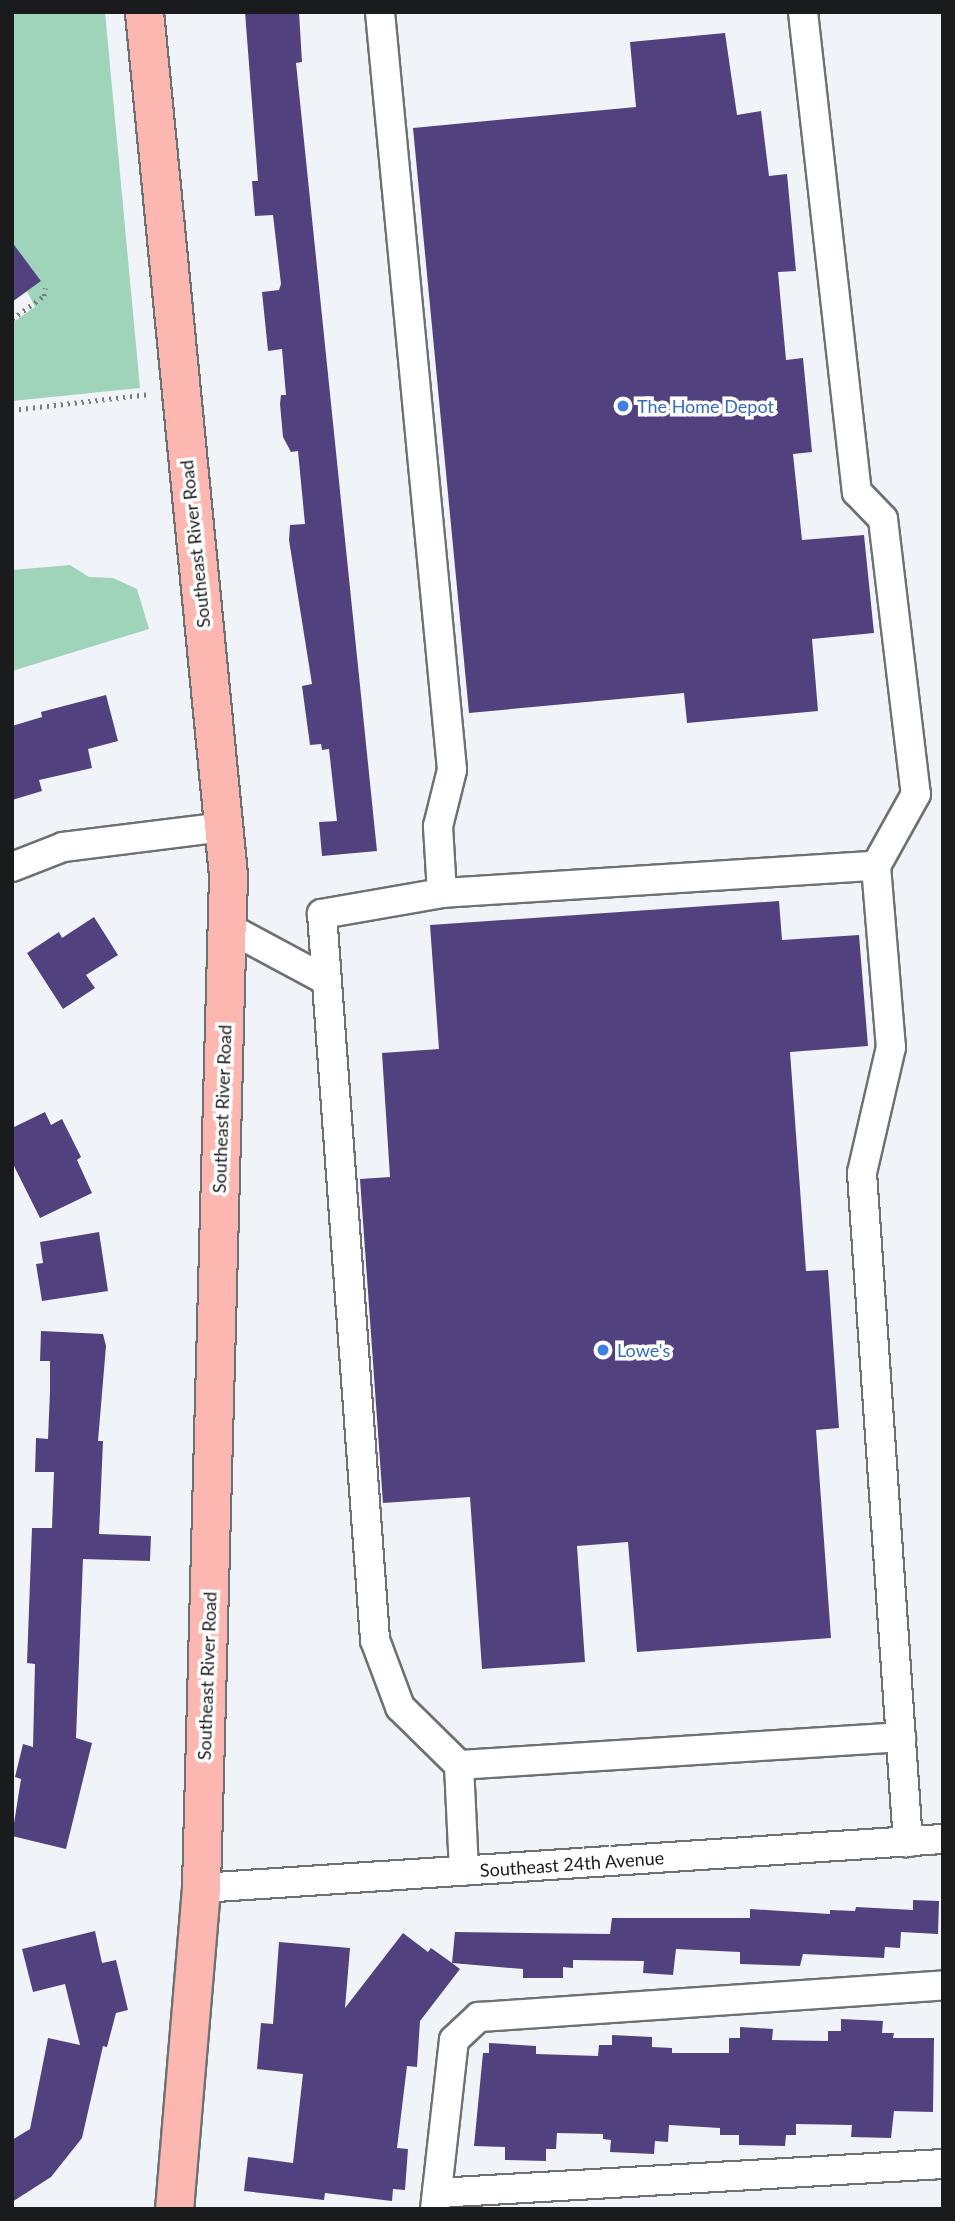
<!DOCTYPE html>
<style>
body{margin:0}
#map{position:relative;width:955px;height:2221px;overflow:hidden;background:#f0f3f7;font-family:Lato,sans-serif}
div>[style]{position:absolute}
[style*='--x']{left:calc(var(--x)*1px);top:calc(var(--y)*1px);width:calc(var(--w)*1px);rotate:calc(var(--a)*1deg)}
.green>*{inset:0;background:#9fd3ba}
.building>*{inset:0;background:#51427f}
.path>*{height:4.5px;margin-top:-2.25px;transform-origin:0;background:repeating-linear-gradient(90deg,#7a7c7f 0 2px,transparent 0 7px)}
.roads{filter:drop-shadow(2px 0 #6e7174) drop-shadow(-2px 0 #6e7174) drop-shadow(0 2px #6e7174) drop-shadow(0 -2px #6e7174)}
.minor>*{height:28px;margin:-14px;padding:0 14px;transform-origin:14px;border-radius:14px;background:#fff}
.major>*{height:37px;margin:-18.5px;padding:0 18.5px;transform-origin:18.5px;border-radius:18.5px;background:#fcb7b0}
.dots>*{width:19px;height:19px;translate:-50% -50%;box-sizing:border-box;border:4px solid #fff;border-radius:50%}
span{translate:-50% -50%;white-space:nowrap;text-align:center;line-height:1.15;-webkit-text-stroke:7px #fff;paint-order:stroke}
.shop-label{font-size:18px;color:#366cbe}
.left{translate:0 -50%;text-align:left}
.street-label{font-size:18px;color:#191b1c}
.frame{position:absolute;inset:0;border:14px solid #191b1c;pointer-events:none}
</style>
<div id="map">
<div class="green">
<div style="clip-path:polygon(12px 12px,105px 12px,140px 388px,12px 401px,12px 323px,35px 307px,27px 291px,41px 281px,12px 242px)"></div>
<div style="clip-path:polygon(70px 565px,89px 577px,113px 578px,137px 589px,149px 629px,12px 671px,12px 570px)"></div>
</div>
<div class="building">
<div style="clip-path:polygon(245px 12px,299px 12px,302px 62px,296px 63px,377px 851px,322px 856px,319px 822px,337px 821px,329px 749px,322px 750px,321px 744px,310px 745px,302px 686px,312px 684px,289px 540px,290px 525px,305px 524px,298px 451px,291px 452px,283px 437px,280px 404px,281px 395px,286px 395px,282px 349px,268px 351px,262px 292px,279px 290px,281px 284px,273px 215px,255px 216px,252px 181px,258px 181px)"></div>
<div style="clip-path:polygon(725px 33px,737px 115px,761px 111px,769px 176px,787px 174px,796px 271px,778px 272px,786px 360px,803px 358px,812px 452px,793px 454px,802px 540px,864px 535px,874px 633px,812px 639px,818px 711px,687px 723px,684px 693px,469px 713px,413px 128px,636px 107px,630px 42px)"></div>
<div style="clip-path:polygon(12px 242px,41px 281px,12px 302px)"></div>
<div style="clip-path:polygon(106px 695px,118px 741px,88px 749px,92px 768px,39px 780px,42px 791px,12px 800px,12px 726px,42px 717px,41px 712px)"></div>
<div style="clip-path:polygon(779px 901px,782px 940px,859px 935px,868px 1046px,790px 1052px,806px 1271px,828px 1270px,839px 1428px,816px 1430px,831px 1638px,637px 1652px,628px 1542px,577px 1546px,585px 1662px,482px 1669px,470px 1497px,383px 1503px,360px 1179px,390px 1177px,382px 1053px,439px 1049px,430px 925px)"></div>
<div style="clip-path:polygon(94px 917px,118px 955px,86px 975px,95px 988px,63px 1009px,27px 953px,59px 932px,62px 938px)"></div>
<div style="clip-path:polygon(45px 1112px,51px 1125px,62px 1119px,81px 1157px,77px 1160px,92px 1193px,40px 1218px,12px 1162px,12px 1128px)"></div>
<div style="clip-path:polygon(99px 1232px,108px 1291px,42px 1301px,36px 1264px,43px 1263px,40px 1242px)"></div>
<div style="clip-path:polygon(41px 1331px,103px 1334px,106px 1346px,98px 1441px,103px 1441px,99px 1534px,151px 1536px,150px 1561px,83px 1559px,76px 1738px,92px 1743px,66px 1849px,12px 1836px,21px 1779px,15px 1777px,23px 1744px,33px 1747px,35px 1664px,27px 1663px,32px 1528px,52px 1528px,54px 1472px,35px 1472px,36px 1438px,48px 1439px,50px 1391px,50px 1361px,40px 1361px)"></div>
<div style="clip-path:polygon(913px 1900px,939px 1901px,938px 1934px,901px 1932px,900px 1948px,885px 1947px,884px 1958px,803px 1954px,800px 1966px,740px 1964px,740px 1952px,676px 1949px,673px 1975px,643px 1973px,644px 1961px,573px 1960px,573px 1968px,563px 1967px,563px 1978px,523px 1978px,523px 1969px,452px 1963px,460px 1969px,420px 2021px,417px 2067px,407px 2066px,397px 2148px,408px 2149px,405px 2190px,393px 2189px,392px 2201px,325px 2193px,324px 2200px,244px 2191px,248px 2157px,293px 2163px,303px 2074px,257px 2069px,261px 2023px,273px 2024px,279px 1942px,350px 1948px,345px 2008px,403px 1933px,428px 1952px,431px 1948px,452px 1963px,455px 1932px,610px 1934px,612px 1918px,750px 1918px,750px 1909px,830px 1914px,830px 1910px,855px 1911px,856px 1907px,913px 1910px)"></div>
<div style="clip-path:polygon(95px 1931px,102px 1963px,116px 1960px,128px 2010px,116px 2013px,107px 2047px,103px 2046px,82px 2138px,51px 2177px,12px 2202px,12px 2140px,30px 2129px,48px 2038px,80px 2045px,65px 1984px,33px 1992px,22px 1949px)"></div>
<div style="clip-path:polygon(841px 2019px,883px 2021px,882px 2033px,894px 2033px,893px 2038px,934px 2038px,933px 2112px,894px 2111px,891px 2138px,851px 2137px,852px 2125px,796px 2124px,796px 2135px,786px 2135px,785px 2146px,739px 2145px,739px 2135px,720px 2135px,720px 2128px,669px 2125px,668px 2142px,655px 2141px,654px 2154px,610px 2152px,611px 2140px,603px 2139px,603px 2134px,557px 2133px,556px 2149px,546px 2149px,546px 2161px,505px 2160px,505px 2147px,474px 2146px,483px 2053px,489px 2053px,489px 2043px,536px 2046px,536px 2054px,598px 2056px,599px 2045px,612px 2045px,612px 2035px,652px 2037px,652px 2047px,672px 2048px,672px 2053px,729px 2053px,729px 2038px,740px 2038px,740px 2027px,773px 2029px,772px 2040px,828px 2041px,828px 2031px,841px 2031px)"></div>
</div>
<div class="path">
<div style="--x:12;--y:319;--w:39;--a:-36"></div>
<div style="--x:44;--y:296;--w:8;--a:-83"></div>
<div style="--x:12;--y:410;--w:139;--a:-6.6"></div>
</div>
<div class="roads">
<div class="minor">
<div style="--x:380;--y:12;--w:761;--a:84.57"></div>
<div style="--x:452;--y:770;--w:58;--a:104"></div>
<div style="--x:438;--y:826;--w:67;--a:86.6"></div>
<div style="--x:442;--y:893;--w:122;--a:170.1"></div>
<div style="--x:322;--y:914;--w:728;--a:85.82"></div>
<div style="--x:375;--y:1640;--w:72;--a:69.5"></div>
<div style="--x:400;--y:1707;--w:83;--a:44.5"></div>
<div style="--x:459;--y:1765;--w:106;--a:87.3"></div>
<div style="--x:803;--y:12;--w:483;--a:83.6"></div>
<div style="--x:857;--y:492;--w:37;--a:46"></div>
<div style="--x:883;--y:519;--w:277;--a:83.2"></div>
<div style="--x:916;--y:794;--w:82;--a:119.1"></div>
<div style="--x:876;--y:866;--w:182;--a:85.3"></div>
<div style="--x:891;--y:1047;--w:129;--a:103"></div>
<div style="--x:862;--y:1173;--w:671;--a:86.07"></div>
<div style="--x:12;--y:867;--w:55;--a:-21.4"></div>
<div style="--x:63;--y:847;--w:161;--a:-7.1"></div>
<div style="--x:442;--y:893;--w:435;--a:-3.6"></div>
<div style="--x:227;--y:927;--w:112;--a:28.2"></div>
<div style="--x:459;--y:1765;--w:443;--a:-3.6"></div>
<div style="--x:201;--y:1888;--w:744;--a:-3.78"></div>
<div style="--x:437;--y:2193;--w:507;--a:-3.28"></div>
<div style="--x:435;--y:2209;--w:170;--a:-83.6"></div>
<div style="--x:454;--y:2040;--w:34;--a:-43"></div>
<div style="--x:479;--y:2017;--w:465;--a:-3.9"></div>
</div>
<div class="major">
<div style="--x:144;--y:12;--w:867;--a:84.44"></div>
<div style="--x:228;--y:875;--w:1013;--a:91.53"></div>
<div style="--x:201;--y:1888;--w:322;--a:94.8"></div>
</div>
</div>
<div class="dots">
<div style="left:623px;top:406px;background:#3f7fe0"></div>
<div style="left:603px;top:1350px;background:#3f7fe0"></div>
</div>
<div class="shop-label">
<span class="left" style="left:637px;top:406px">The Home Depot</span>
<span class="left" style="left:617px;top:1350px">Lowe's</span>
</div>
<div class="street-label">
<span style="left:195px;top:544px;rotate:-96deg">Southeast River Road</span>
<span style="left:222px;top:1109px;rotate:-88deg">Southeast River Road</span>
<span style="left:207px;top:1676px;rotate:-88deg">Southeast River Road</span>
<span style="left:572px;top:1864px;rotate:-4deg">Southeast 24th Avenue</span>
</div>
<div class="frame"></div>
</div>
